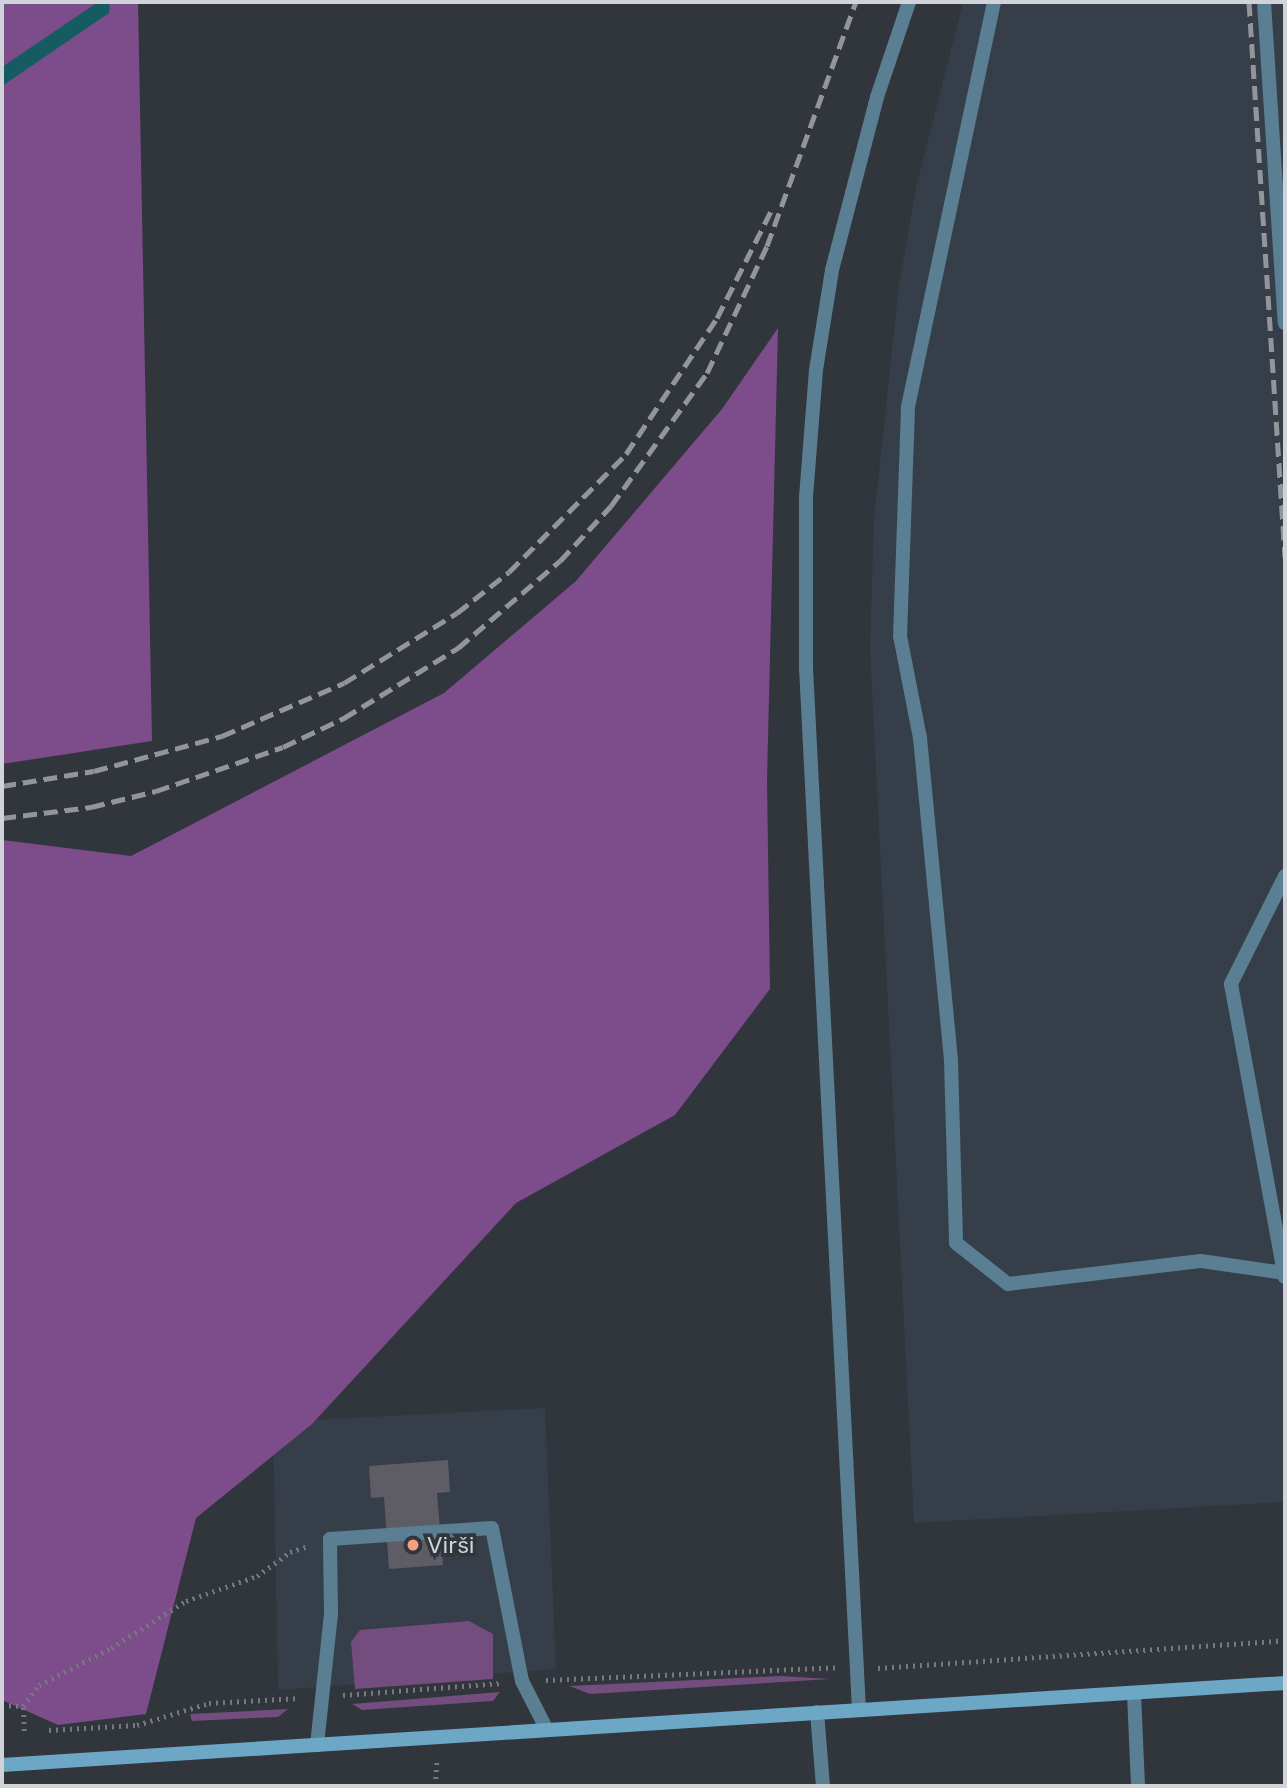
<!DOCTYPE html>
<meta charset="utf-8">
<style>
body{margin:0}
#map{position:relative;width:1287px;height:1788px;overflow:hidden;background:#31353c;font-family:"Public Sans",sans-serif}
div>[style]{position:absolute}
[style*='--x']{left:calc(var(--x)*1px);top:calc(var(--y)*1px);width:calc(var(--w)*1px);rotate:calc(var(--a)*1deg)}
.built>*{inset:0;background:#363e4a}
.green>*{inset:0;background:#724d7e}
.forest>*{inset:0;background:#7c4c8b}
.water>*{inset:0;background:#155c62}
.building>*{inset:0;background:#5e5d66}
.path>*{height:4.5px;margin-top:-2.25px;transform-origin:0;background:repeating-linear-gradient(90deg,#767a80 0 2px,transparent 0 7px)}
.service>*{height:14px;margin:-7px;padding:0 7px;transform-origin:7px;border-radius:7px;background:#5a7e92}
.minor>*{height:14px;margin:-7px;padding:0 7px;transform-origin:7px;border-radius:7px;background:#5a7e92}
.secondary>*{height:14px;margin:-7px;padding:0 7px;transform-origin:7px;border-radius:7px;background:#6ca7c6}
.rail>*{height:5px;margin-top:-2.5px;transform-origin:0;background:repeating-linear-gradient(90deg,#92959a 0 14px,transparent 0 21px)}
.dots>*{width:19px;height:19px;translate:-50% -50%;box-sizing:border-box;border:4px solid #31353c;border-radius:50%}
span{translate:-50% -50%;white-space:nowrap;text-align:center;line-height:1.15;-webkit-text-stroke:7px #31353c;paint-order:stroke}
.poi-label{font-size:23px;color:#d0d3d7}
.left{translate:0 -50%;text-align:left}
.frame{position:absolute;inset:0;border:4px solid #d0d3d7;pointer-events:none}
</style>
<div id="map">
<div class="built">
<div style="clip-path:polygon(963px 2px,1285px 2px,1285px 1502px,914px 1523px,870px 649px,874px 519px,899px 285px,916px 188px)"></div>
<div style="clip-path:polygon(545px 1408px,556px 1669px,278px 1690px,273px 1422px)"></div>
</div>
<div class="green">
<div style="clip-path:polygon(469px 1621px,493px 1634px,493px 1679px,355px 1689px,351px 1642px,360px 1630px)"></div>
<div style="clip-path:polygon(781px 1676px,830px 1679px,590px 1694px,569px 1686px)"></div>
<div style="clip-path:polygon(500px 1692px,493px 1701px,362px 1710px,352px 1704px)"></div>
<div style="clip-path:polygon(288px 1709px,278px 1717px,192px 1721px,190px 1714px)"></div>
</div>
<div class="forest">
<div style="clip-path:polygon(2px 2px,138px 2px,152px 741px,2px 764px)"></div>
<div style="clip-path:polygon(778px 328px,767px 780px,770px 989px,675px 1115px,516px 1203px,312px 1424px,196px 1518px,146px 1714px,58px 1725px,2px 1700px,2px 840px,131px 856px,444px 693px,576px 581px,722px 409px)"></div>
</div>
<div class="water">
<div style="clip-path:polygon(98px 2px,110px 2px,109px 13px,2px 86px,2px 67px)"></div>
</div>
<div class="building">
<div style="clip-path:polygon(448px 1460px,450px 1492px,437px 1493px,443px 1565px,389px 1569px,384px 1497px,371px 1498px,369px 1466px)"></div>
</div>
<div class="path">
<div style="--x:878;--y:1668;--w:408;--a:-3.9"></div>
<div style="--x:546;--y:1680;--w:292;--a:-2.5"></div>
<div style="--x:343;--y:1695;--w:159;--a:-4.3"></div>
<div style="--x:2;--y:1705;--w:21;--a:3"></div>
<div style="--x:49;--y:1730;--w:88;--a:-3.3"></div>
<div style="--x:137;--y:1725;--w:75;--a:-17"></div>
<div style="--x:209;--y:1703;--w:91;--a:-3.1"></div>
<div style="--x:24;--y:1731;--w:25;--a:-92"></div>
<div style="--x:23;--y:1706;--w:26;--a:-53"></div>
<div style="--x:39;--y:1685;--w:81;--a:-27.2"></div>
<div style="--x:111;--y:1648;--w:89;--a:-32.1"></div>
<div style="--x:186;--y:1601;--w:75;--a:-19.4"></div>
<div style="--x:257;--y:1576;--w:41;--a:-36"></div>
<div style="--x:290;--y:1552;--w:19;--a:-18"></div>
<div style="--x:435;--y:1786;--w:27;--a:-86"></div>
</div>
<div class="service">
<div style="--x:994;--y:2;--w:415;--a:102"></div>
<div style="--x:908;--y:408;--w:228;--a:92"></div>
<div style="--x:900;--y:636;--w:104;--a:78.9"></div>
<div style="--x:920;--y:738;--w:324;--a:84.5"></div>
<div style="--x:951;--y:1061;--w:182;--a:88.4"></div>
<div style="--x:956;--y:1243;--w:66;--a:38.3"></div>
<div style="--x:1008;--y:1284;--w:194;--a:-6.8"></div>
<div style="--x:1201;--y:1261;--w:84;--a:8.2"></div>
<div style="--x:1264;--y:2;--w:322;--a:86.3"></div>
<div style="--x:1285;--y:876;--w:121;--a:116.6"></div>
<div style="--x:1231;--y:984;--w:298;--a:79.6"></div>
<div style="--x:1134;--y:1694;--w:92;--a:87.5"></div>
<div style="--x:317;--y:1745;--w:132;--a:-83.9"></div>
<div style="--x:331;--y:1614;--w:75;--a:-90.8"></div>
<div style="--x:330;--y:1539;--w:162;--a:-3.9"></div>
<div style="--x:492;--y:1528;--w:156;--a:78.9"></div>
<div style="--x:522;--y:1681;--w:55;--a:63"></div>
</div>
<div class="minor">
<div style="--x:859;--y:1710;--w:1042;--a:-92.91"></div>
<div style="--x:806;--y:669;--w:172;--a:-90"></div>
<div style="--x:806;--y:497;--w:127;--a:-85.5"></div>
<div style="--x:816;--y:370;--w:101;--a:-80.9"></div>
<div style="--x:832;--y:270;--w:179;--a:-75.4"></div>
<div style="--x:877;--y:97;--w:100;--a:-71.4"></div>
<div style="--x:817;--y:1712;--w:74;--a:85.4"></div>
</div>
<div class="secondary">
<div style="--x:2;--y:1765;--w:1286;--a:-3.66"></div>
</div>
<div class="rail">
<div style="--x:1249;--y:2;--w:556;--a:86.29"></div>
<div style="--x:2;--y:786;--w:93;--a:-9.3"></div>
<div style="--x:94;--y:771;--w:133;--a:-15.3"></div>
<div style="--x:222;--y:736;--w:133;--a:-23.5"></div>
<div style="--x:344;--y:683;--w:133;--a:-31.8"></div>
<div style="--x:457;--y:613;--w:66;--a:-38.3"></div>
<div style="--x:509;--y:572;--w:166;--a:-45.2"></div>
<div style="--x:626;--y:454;--w:164;--a:-56.2"></div>
<div style="--x:717;--y:318;--w:122;--a:-63.2"></div>
<div style="--x:2;--y:818;--w:90;--a:-7"></div>
<div style="--x:91;--y:807;--w:67;--a:-13.8"></div>
<div style="--x:156;--y:791;--w:134;--a:-19.1"></div>
<div style="--x:283;--y:747;--w:68;--a:-25.4"></div>
<div style="--x:344;--y:718;--w:134;--a:-31.6"></div>
<div style="--x:458;--y:648;--w:134;--a:-40.5"></div>
<div style="--x:560;--y:561;--w:75;--a:-47.2"></div>
<div style="--x:611;--y:506;--w:164;--a:-54.2"></div>
<div style="--x:707;--y:373;--w:140;--a:-64.7"></div>
<div style="--x:767;--y:246;--w:260;--a:-70"></div>
</div>
<div class="dots">
<div style="left:413px;top:1545px;background:#f2a07f"></div>
</div>
<div class="poi-label">
<span class="left" style="left:427px;top:1545px">Virši</span>
</div>
<div class="frame"></div>
</div>
